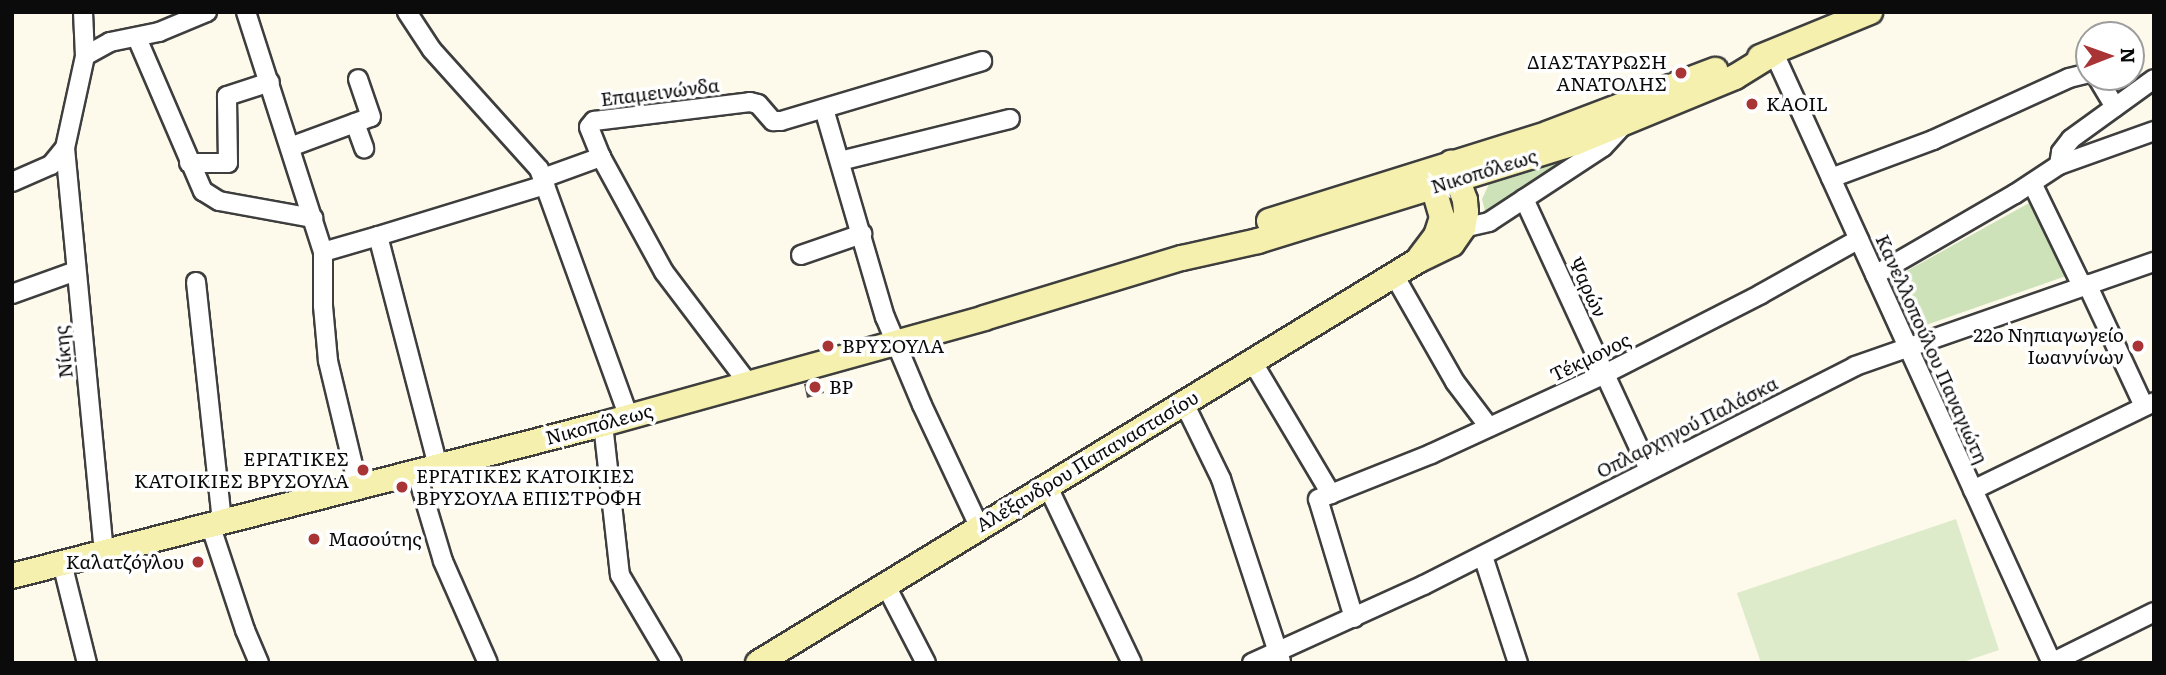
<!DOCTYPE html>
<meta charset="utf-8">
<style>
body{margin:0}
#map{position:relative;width:2166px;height:675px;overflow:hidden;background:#fdfaeb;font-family:Literata,serif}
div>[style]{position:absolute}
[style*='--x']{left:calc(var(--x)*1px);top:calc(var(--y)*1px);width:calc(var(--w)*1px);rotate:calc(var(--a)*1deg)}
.green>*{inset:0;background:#cde2b9}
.pitch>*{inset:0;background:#deebca}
.building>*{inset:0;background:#524d49}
.roads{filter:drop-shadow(2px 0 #3e3e3e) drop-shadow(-2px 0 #3e3e3e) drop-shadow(0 2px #3e3e3e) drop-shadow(0 -2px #3e3e3e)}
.street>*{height:18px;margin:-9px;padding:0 9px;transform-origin:9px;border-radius:9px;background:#fff}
.secondary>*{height:24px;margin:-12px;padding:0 12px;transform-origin:12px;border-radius:12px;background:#f5f0ad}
.dots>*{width:19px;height:19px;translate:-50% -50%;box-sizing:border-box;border:4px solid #fff;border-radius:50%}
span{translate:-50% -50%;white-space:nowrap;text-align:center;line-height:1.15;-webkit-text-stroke:7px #fff;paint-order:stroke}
.poi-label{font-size:19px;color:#0b0b0b}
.right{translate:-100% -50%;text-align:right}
.left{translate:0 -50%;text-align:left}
.street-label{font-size:19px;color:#0b0b0b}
.frame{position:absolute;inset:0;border:14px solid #0b0b0b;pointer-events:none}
.north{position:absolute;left:2075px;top:21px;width:70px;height:70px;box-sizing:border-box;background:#fff;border:2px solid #9d9d9d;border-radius:50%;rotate:89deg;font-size:19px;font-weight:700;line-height:28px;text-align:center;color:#0b0b0b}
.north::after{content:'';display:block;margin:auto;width:24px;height:32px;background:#a93435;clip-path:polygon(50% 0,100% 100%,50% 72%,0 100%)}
</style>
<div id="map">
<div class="green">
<div style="clip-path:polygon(1585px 153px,1486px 215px,1482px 199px,1489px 184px)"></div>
<div style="clip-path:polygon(2029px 203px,2066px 276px,1906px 332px,1885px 283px)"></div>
</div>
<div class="pitch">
<div style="clip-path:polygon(1956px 519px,1999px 650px,1960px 663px,1761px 663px,1737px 593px)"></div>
</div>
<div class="building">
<div style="clip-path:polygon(820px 380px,824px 393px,807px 398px,804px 384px)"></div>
</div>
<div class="roads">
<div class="street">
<div style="--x:246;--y:12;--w:252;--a:72.2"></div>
<div style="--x:323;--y:252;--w:54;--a:90"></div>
<div style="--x:323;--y:306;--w:55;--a:84.8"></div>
<div style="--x:328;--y:361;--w:129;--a:76.5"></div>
<div style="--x:407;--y:12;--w:45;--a:56.7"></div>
<div style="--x:432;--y:50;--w:160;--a:48"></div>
<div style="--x:539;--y:169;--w:264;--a:70.1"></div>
<div style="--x:137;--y:38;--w:167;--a:66.7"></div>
<div style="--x:203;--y:191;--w:19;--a:32"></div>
<div style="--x:219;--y:201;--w:96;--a:10.3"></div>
<div style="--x:1774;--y:53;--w:670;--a:65.5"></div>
<div style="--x:85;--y:56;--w:29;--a:-29"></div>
<div style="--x:110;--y:42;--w:50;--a:-11.5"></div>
<div style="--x:159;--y:32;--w:52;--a:-22.6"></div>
<div style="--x:2097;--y:77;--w:35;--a:59"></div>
<div style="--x:824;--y:109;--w:217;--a:73.7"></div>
<div style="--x:885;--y:317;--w:95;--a:67.2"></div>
<div style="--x:922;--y:405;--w:134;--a:64.8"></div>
<div style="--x:355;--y:123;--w:27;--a:70"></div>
<div style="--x:290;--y:147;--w:86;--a:-20.3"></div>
<div style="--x:371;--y:117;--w:40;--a:-108.9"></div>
<div style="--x:65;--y:148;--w:406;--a:84.5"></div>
<div style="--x:601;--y:157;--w:131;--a:61.3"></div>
<div style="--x:664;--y:272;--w:139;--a:52.9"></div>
<div style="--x:840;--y:161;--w:175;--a:-13.9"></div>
<div style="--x:189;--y:163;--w:39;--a:0"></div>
<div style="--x:228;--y:163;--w:67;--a:-90.9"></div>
<div style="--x:227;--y:96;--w:45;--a:-18"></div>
<div style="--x:2059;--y:165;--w:13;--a:-81"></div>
<div style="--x:2061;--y:152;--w:16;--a:-52"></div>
<div style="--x:2071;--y:139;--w:102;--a:-35.9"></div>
<div style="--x:543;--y:178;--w:62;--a:-19.9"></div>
<div style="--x:601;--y:157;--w:32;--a:-112"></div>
<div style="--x:589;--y:127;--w:8;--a:-50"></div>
<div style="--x:594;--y:121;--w:157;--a:-6.9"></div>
<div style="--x:750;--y:102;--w:8;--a:14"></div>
<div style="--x:758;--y:104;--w:23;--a:49"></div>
<div style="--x:773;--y:121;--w:8;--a:0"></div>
<div style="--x:781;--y:121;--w:210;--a:-16.6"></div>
<div style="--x:1831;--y:178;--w:109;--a:-20.4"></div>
<div style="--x:1933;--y:140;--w:149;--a:-24.5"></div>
<div style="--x:2069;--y:78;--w:21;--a:-14"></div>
<div style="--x:12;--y:182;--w:43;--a:-23.6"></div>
<div style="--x:51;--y:165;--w:22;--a:-51"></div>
<div style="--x:65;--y:148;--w:94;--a:-77.7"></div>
<div style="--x:85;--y:56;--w:44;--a:-92.6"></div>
<div style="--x:2032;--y:183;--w:114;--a:64.1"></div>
<div style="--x:1524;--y:199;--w:298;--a:65.2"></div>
<div style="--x:1463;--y:228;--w:27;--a:-13"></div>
<div style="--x:1489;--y:222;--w:136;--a:-33.3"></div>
<div style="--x:1603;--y:147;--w:26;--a:-47"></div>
<div style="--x:378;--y:236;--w:175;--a:-17"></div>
<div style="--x:323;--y:252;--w:57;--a:-16.2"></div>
<div style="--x:378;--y:236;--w:238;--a:75.4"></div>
<div style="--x:801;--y:255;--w:65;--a:-19"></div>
<div style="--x:1394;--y:275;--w:123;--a:60.3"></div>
<div style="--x:1455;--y:382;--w:56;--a:52.9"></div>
<div style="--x:1875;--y:275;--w:162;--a:-30.1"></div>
<div style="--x:2015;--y:194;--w:53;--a:-33.4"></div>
<div style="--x:2059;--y:165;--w:101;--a:-19.7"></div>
<div style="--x:196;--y:282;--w:240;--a:83.8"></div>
<div style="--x:2087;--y:284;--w:135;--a:65"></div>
<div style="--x:12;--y:294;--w:68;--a:-19.8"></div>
<div style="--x:1252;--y:361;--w:155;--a:59.3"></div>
<div style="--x:1184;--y:403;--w:85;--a:64"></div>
<div style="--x:1221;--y:479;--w:192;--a:71.8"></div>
<div style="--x:603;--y:424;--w:152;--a:83.6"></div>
<div style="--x:620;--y:575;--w:102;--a:59.4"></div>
<div style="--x:416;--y:471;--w:94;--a:73.3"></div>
<div style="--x:443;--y:561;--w:111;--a:66.2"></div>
<div style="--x:1047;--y:485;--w:197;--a:64.5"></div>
<div style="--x:1973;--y:490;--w:201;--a:-25.9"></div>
<div style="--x:210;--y:524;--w:112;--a:71.7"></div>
<div style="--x:245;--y:630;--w:36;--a:67"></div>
<div style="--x:1483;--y:556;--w:113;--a:71.9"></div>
<div style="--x:62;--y:563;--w:103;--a:76"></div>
<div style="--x:885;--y:584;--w:89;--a:62.6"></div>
<div style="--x:1354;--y:618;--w:124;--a:-106.8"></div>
<div style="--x:1318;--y:499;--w:122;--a:-21.7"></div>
<div style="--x:1431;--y:454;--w:192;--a:-24.7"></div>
<div style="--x:1605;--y:374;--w:175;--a:-27.1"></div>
<div style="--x:1761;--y:294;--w:112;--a:-29.3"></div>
<div style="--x:1252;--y:663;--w:189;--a:-24.4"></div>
<div style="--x:1424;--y:585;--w:483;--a:-26.9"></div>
<div style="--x:1855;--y:366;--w:317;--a:-19.2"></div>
<div style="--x:2051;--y:663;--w:115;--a:-26.3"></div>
</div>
<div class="secondary">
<div style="--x:1760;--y:57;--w:119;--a:-22.2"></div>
<div style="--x:1269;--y:221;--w:294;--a:-17.4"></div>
<div style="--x:1549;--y:133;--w:178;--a:-20.8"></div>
<div style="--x:1420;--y:257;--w:26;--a:-53"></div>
<div style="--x:1436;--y:236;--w:20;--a:-72"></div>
<div style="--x:1442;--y:217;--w:46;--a:-106.5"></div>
<div style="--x:12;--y:576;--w:610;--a:-14.42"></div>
<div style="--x:603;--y:424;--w:395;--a:-15.5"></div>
<div style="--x:984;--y:318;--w:207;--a:-16.9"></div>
<div style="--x:1182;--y:258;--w:78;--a:-12.6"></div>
<div style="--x:1258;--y:241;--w:332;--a:-17.2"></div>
<div style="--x:1575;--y:143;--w:173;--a:-22.4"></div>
<div style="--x:1735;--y:77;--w:46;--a:-31.6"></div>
<div style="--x:758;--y:663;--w:772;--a:-31.38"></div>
<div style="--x:1417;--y:261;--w:39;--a:-26"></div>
<div style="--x:1452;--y:244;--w:19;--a:-55"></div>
<div style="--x:1463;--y:228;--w:16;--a:-79"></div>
<div style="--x:1466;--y:212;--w:12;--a:-95"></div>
<div style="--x:1465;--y:200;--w:40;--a:-110.2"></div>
</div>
</div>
<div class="dots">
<div style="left:1681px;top:73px;background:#a93435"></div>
<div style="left:1752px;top:104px;background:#a93435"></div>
<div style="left:828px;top:346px;background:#a93435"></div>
<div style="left:2138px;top:346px;background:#a93435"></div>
<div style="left:815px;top:387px;background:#a93435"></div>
<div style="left:363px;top:470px;background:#a93435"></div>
<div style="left:402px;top:487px;background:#a93435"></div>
<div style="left:314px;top:539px;background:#a93435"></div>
<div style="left:198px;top:562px;background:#a93435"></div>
</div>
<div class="poi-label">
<span class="right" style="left:1667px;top:73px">ΔΙΑΣΤΑΥΡΩΣΗ<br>ΑΝΑΤΟΛΗΣ</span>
<span class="left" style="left:1766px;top:104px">KAOIL</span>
<span class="right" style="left:2124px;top:346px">22ο Νηπιαγωγείο<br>Ιωαννίνων</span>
<span class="left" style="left:842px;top:346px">ΒΡΥΣΟΥΛΑ</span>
<span class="left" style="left:829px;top:387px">BP</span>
<span class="right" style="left:349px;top:470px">ΕΡΓΑΤΙΚΕΣ<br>ΚΑΤΟΙΚΙΕΣ ΒΡΥΣΟΥΛΑ</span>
<span class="left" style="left:416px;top:487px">ΕΡΓΑΤΙΚΕΣ ΚΑΤΟΙΚΙΕΣ<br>ΒΡΥΣΟΥΛΑ ΕΠΙΣΤΡΟΦΗ</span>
<span class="left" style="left:328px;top:539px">Μασούτης</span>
<span class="right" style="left:184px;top:562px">Καλατζόγλου</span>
</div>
<div class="street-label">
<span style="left:660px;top:92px;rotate:-7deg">Επαμεινώνδα</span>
<span style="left:1484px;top:171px;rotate:-17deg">Νικοπόλεως</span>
<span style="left:1588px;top:287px;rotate:65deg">Ψαρών</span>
<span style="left:1932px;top:349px;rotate:66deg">Κανελλοπούλου Παναγιώτη</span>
<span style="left:63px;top:352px;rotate:-96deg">Νίκης</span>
<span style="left:1590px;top:357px;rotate:-26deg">Τέκμονος</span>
<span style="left:599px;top:424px;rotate:-15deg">Νικοπόλεως</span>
<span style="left:1687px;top:427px;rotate:-27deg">Οπλαρχηγού Παλάσκα</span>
<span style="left:1087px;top:461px;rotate:-31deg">Αλέξανδρου Παπαναστασίου</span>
</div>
<div class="frame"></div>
<div class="north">N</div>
</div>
